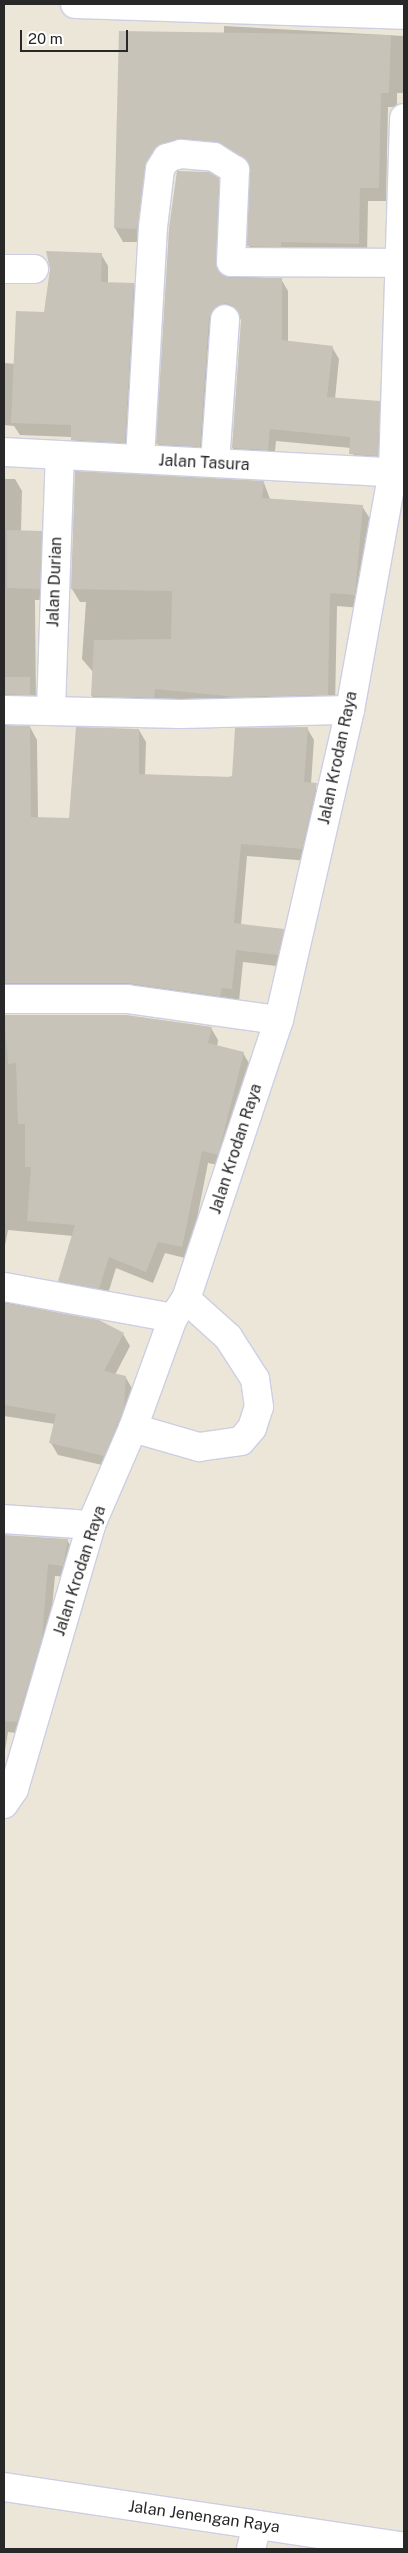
<!DOCTYPE html>
<style>
body{margin:0}
#map{position:relative;width:408px;height:2553px;overflow:hidden;background:#ece6d8;font-family:"Public Sans",sans-serif}
div>[style]{position:absolute}
[style*='--x']{left:calc(var(--x)*1px);top:calc(var(--y)*1px);width:calc(var(--w)*1px);rotate:calc(var(--a)*1deg)}
.shadow>*{inset:0;background:#0003}
.building>*{inset:0;background:#c7c3b8}
.roads{filter:drop-shadow(1px 0 #cdcee3) drop-shadow(-1px 0 #cdcee3) drop-shadow(0 1px #cdcee3) drop-shadow(0 -1px #cdcee3)}
.minor>*{height:28px;margin:-14px;padding:0 14px;transform-origin:14px;border-radius:14px;background:#fff}
span{translate:-50% -50%;white-space:nowrap;text-align:center;line-height:1.15;-webkit-text-stroke:4.5px #fff;paint-order:stroke}
.street-label{font-size:16px;color:#282828}
.frame{position:absolute;inset:0;border:5px solid #282828;pointer-events:none}
.scale{position:absolute;left:20px;top:30px;width:108px;height:22px;box-sizing:border-box;border:2px solid #282828;border-top:0;padding-left:6px;font-size:15px;line-height:18px;white-space:nowrap;color:#282828;-webkit-text-stroke:4px #fff;paint-order:stroke}
</style>
<div id="map">
<div class="shadow">
<div style="clip-path:polygon(224px 26px,404px 36px,404px 93px,397px 93px,397px 107px,388px 107px,386px 201px,368px 201px,367px 257px,257px 260px,249px 246px,252px 170px,225px 155px,170px 157px,145px 242px,123px 242px,115px 228px,120px 32px,224px 34px)"></div>
<div style="clip-path:polygon(218px 179px,225px 192px,224px 275px,281px 279px,288px 291px,288px 342px,332px 347px,339px 359px,335px 399px,379px 402px,386px 415px,384px 468px,358px 466px,351px 448px,276px 441px,274px 462px,240px 460px,233px 448px,242px 320px,233px 315px,207px 459px,165px 456px,158px 444px)"></div>
<div style="clip-path:polygon(101px 254px,108px 266px,108px 284px,134px 284px,141px 296px,132px 455px,79px 452px,72px 437px,20px 435px,14px 426px,4px 425px,4px 363px,16px 364px,45px 313px)"></div>
<div style="clip-path:polygon(4px 479px,15px 479px,22px 491px,21px 532px,41px 532px,48px 544px,46px 600px,35px 600px,36px 707px,4px 708px)"></div>
<div style="clip-path:polygon(264px 483px,270px 499px,362px 506px,370px 519px,362px 608px,337px 606px,335px 707px,99px 709px,92px 696px,93px 672px,82px 659px,86px 602px,80px 602px,72px 589px)"></div>
<div style="clip-path:polygon(4px 725px,30px 727px,37px 740px,38px 818px,70px 819px,139px 730px,146px 742px,145px 776px,233px 777px,307px 728px,314px 740px,311px 784px,323px 796px,309px 861px,247px 856px,241px 925px,283px 930px,290px 942px,284px 967px,243px 962px,239px 1001px,4px 1000px)"></div>
<div style="clip-path:polygon(4px 1016px,126px 1016px,211px 1028px,218px 1040px,217px 1047px,243px 1053px,250px 1065px,224px 1166px,208px 1163px,189px 1259px,165px 1253px,153px 1283px,116px 1268px,106px 1300px,67px 1293px,60px 1281px,73px 1236px,8px 1230px,4px 1251px)"></div>
<div style="clip-path:polygon(4px 1302px,98px 1321px,123px 1334px,130px 1346px,115px 1375px,126px 1378px,133px 1390px,111px 1467px,58px 1455px,51px 1443px,55px 1424px,4px 1416px)"></div>
<div style="clip-path:polygon(4px 1536px,67px 1540px,74px 1552px,69px 1577px,55px 1576px,48px 1651px,24px 1734px,8px 1732px,4px 1757px)"></div>
</div>
<div class="building">
<div style="clip-path:polygon(119px 31px,391px 35px,389px 93px,381px 93px,379px 188px,360px 188px,359px 244px,281px 242px,281px 247px,247px 246px,249px 162px,222px 144px,182px 138px,162px 143px,147px 161px,137px 229px,114px 228px)"></div>
<div style="clip-path:polygon(177px 171px,209px 172px,219px 178px,218px 270px,231px 278px,282px 278px,282px 340px,333px 346px,327px 397px,380px 401px,378px 456px,349px 454px,350px 437px,270px 429px,268px 450px,232px 448px,241px 320px,234px 306px,226px 303px,212px 310px,209px 318px,200px 447px,156px 444px,169px 228px)"></div>
<div style="clip-path:polygon(46px 251px,102px 253px,101px 282px,134px 283px,125px 443px,71px 440px,71px 425px,11px 423px,16px 311px,44px 312px,50px 269px)"></div>
<div style="clip-path:polygon(75px 471px,264px 481px,262px 498px,363px 505px,355px 595px,330px 593px,328px 695px,236px 697px,155px 689px,154px 698px,91px 696px,94px 640px,171px 639px,172px 591px,71px 589px)"></div>
<div style="clip-path:polygon(7px 530px,42px 531px,40px 589px,7px 588px)"></div>
<div style="clip-path:polygon(4px 677px,30px 677px,30px 695px,4px 694px)"></div>
<div style="clip-path:polygon(4px 726px,30px 726px,31px 817px,69px 818px,76px 727px,139px 729px,139px 774px,228px 777px,232px 776px,235px 728px,308px 727px,304px 782px,317px 783px,302px 849px,241px 844px,234px 923px,284px 929px,278px 955px,236px 950px,232px 989px,222px 988px,220px 996px,127px 983px,4px 983px)"></div>
<div style="clip-path:polygon(4px 1015px,126px 1015px,212px 1027px,208px 1043px,244px 1052px,218px 1155px,202px 1151px,182px 1247px,158px 1242px,146px 1272px,109px 1257px,99px 1289px,58px 1281px,75px 1225px,27px 1221px,31px 1167px,25px 1167px,25px 1124px,18px 1124px,16px 1063px,8px 1064px)"></div>
<div style="clip-path:polygon(4px 1303px,99px 1320px,124px 1333px,104px 1371px,126px 1376px,124px 1408px,104px 1456px,49px 1443px,56px 1414px,4px 1405px)"></div>
<div style="clip-path:polygon(4px 1535px,68px 1539px,63px 1566px,48px 1564px,42px 1638px,17px 1722px,4px 1721px)"></div>
</div>
<div class="roads">
<div class="minor">
<div style="--x:75;--y:4;--w:329;--a:1.9"></div>
<div style="--x:4;--y:269;--w:30;--a:0"></div>
<div style="--x:4;--y:452;--w:401;--a:3"></div>
<div style="--x:140;--y:459;--w:232;--a:-86.8"></div>
<div style="--x:153;--y:227;--w:58;--a:-83.1"></div>
<div style="--x:160;--y:169;--w:13;--a:-58"></div>
<div style="--x:167;--y:158;--w:15;--a:-16"></div>
<div style="--x:181;--y:154;--w:33;--a:5"></div>
<div style="--x:214;--y:157;--w:25;--a:32"></div>
<div style="--x:235;--y:170;--w:92;--a:92.5"></div>
<div style="--x:231;--y:262;--w:171;--a:0.3"></div>
<div style="--x:215;--y:463;--w:144;--a:-86"></div>
<div style="--x:51;--y:709;--w:254;--a:-88"></div>
<div style="--x:4;--y:710;--w:177;--a:1.3"></div>
<div style="--x:181;--y:714;--w:169;--a:-1.4"></div>
<div style="--x:4;--y:999;--w:123;--a:0"></div>
<div style="--x:127;--y:999;--w:153;--a:7.9"></div>
<div style="--x:4;--y:1287;--w:172;--a:10.4"></div>
<div style="--x:133;--y:1428;--w:69;--a:16.1"></div>
<div style="--x:199;--y:1447;--w:42;--a:-8.1"></div>
<div style="--x:241;--y:1441;--w:17;--a:-50"></div>
<div style="--x:252;--y:1428;--w:22;--a:-72"></div>
<div style="--x:259;--y:1407;--w:28;--a:-98"></div>
<div style="--x:255;--y:1379;--w:50;--a:-122.7"></div>
<div style="--x:228;--y:1337;--w:57;--a:-137.9"></div>
<div style="--x:4;--y:1519;--w:87;--a:3.9"></div>
<div style="--x:4;--y:1804;--w:18;--a:-56"></div>
<div style="--x:14;--y:1789;--w:275;--a:-73.7"></div>
<div style="--x:91;--y:1525;--w:106;--a:-66.6"></div>
<div style="--x:133;--y:1428;--w:117;--a:-70"></div>
<div style="--x:173;--y:1318;--w:23;--a:-56"></div>
<div style="--x:186;--y:1299;--w:294;--a:-71.6"></div>
<div style="--x:279;--y:1020;--w:318;--a:-77.1"></div>
<div style="--x:350;--y:710;--w:242;--a:-79.8"></div>
<div style="--x:393;--y:472;--w:354;--a:-88.2"></div>
<div style="--x:4;--y:2487;--w:404;--a:8.5"></div>
<div style="--x:251;--y:2549;--w:25;--a:-76"></div>
</div>
</div>
<div class="street-label">
<span style="left:204px;top:463px;rotate:3deg">Jalan Tasura</span>
<span style="left:55px;top:582px;rotate:-88deg">Jalan Durian</span>
<span style="left:338px;top:758px;rotate:-78deg">Jalan Krodan Raya</span>
<span style="left:236px;top:1149px;rotate:-72deg">Jalan Krodan Raya</span>
<span style="left:80px;top:1571px;rotate:-72deg">Jalan Krodan Raya</span>
<span style="left:204px;top:2517px;rotate:8deg">Jalan Jenengan Raya</span>
</div>
<div class="frame"></div>
<div class="scale">20 m</div>
</div>
